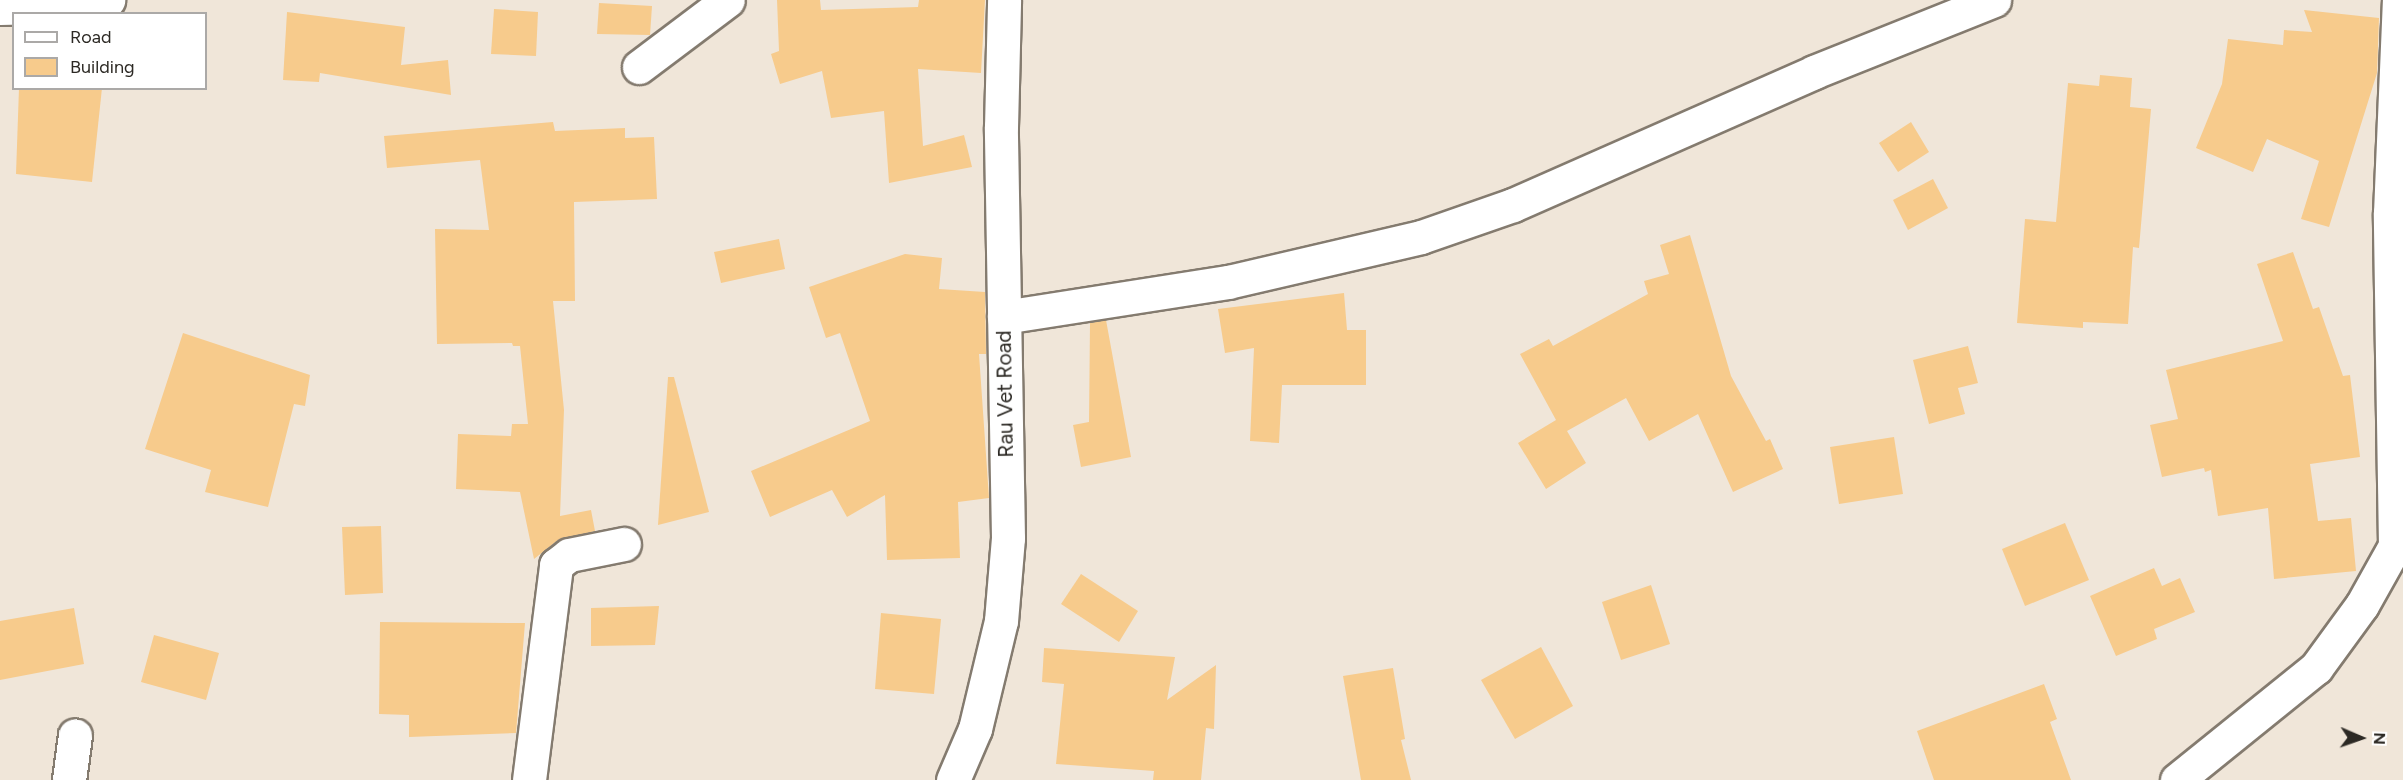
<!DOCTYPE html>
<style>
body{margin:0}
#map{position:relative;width:2403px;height:780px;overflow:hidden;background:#f0e6d9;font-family:Figtree,sans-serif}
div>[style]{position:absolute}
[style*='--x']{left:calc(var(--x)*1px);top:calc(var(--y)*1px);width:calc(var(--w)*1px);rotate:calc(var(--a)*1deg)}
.building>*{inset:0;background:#f7cb8c}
.roads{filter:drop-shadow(2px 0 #847b6f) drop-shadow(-2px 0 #847b6f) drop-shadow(0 2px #847b6f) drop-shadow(0 -2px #847b6f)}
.minor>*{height:33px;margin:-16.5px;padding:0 16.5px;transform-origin:16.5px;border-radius:16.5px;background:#fff}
span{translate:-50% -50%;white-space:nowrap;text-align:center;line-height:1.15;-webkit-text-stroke:4.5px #fff;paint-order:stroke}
.street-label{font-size:21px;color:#2c2924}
.legend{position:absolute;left:12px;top:12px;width:195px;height:78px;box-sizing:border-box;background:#fff;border:2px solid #aba9a7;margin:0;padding:8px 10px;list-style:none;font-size:18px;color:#2c2924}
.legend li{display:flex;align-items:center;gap:12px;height:30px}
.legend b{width:30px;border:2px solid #aba9a7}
.north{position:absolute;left:2331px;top:708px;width:60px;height:60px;-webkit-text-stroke:4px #fff;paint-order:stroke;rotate:92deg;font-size:16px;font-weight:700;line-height:24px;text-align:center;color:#2c2924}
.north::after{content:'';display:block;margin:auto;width:21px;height:27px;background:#2c2924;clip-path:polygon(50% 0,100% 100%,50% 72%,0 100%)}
</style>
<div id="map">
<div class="building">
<div style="clip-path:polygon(777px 0,820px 0,821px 10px,918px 7px,919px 0,985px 0,981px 73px,918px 69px,923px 146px,964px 135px,972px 167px,889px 183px,884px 111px,831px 118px,822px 71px,780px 84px,771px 54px,779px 51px)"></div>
<div style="clip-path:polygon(599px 3px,652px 6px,650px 35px,597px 34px)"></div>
<div style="clip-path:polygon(494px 9px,538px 12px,536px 56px,491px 54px)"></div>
<div style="clip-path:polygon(2304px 10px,2379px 18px,2377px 73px,2329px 227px,2301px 219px,2319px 161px,2267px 139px,2253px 172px,2196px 148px,2222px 84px,2228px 39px,2283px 45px,2284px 30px,2312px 32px)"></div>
<div style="clip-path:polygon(287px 12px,405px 27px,401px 65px,448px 60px,451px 95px,320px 73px,319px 82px,283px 80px)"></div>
<div style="clip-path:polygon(2100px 75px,2132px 78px,2130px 107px,2151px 109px,2139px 248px,2133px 247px,2128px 324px,2083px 322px,2083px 328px,2017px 323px,2025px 219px,2056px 222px,2068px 83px,2099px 86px)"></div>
<div style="clip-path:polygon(19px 88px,102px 88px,92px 182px,16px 174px)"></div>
<div style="clip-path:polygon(553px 122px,555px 131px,625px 128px,625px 138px,654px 137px,657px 199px,574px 202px,575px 301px,553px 301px,564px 410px,560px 516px,591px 510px,595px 531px,558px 540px,534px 559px,520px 492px,456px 489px,458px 434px,511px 436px,512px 424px,528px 424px,520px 346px,513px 346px,512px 343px,437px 344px,435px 229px,489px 230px,480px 160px,387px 168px,384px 136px)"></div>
<div style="clip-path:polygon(1911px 122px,1929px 152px,1898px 172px,1879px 143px)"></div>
<div style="clip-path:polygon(1933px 179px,1948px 208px,1908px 230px,1893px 200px)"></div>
<div style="clip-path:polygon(1690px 235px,1731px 376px,1766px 441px,1770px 439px,1783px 469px,1733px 492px,1698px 414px,1649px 441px,1626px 398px,1567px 431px,1586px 463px,1546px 489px,1518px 443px,1556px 420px,1520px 354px,1549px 339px,1553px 346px,1648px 294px,1644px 281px,1669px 274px,1660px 245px)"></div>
<div style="clip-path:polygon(779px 239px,785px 269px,721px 283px,714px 252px)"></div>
<div style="clip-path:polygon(2293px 252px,2313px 309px,2319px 307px,2343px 376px,2350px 375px,2360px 457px,2310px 464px,2318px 521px,2351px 518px,2356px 571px,2274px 579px,2268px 508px,2218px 516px,2211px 470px,2205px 472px,2204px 468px,2162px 477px,2150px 425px,2178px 419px,2166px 370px,2283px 341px,2257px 264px)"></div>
<div style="clip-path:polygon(905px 254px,942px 258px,939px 289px,985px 292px,986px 354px,979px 354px,989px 498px,958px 502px,960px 558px,887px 560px,885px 495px,847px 517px,832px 490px,770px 517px,751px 471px,870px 421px,840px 333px,826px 338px,809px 287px)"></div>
<div style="clip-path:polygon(1344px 293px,1347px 330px,1366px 330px,1366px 385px,1282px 385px,1279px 443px,1250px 441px,1254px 348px,1225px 353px,1218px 309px)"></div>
<div style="clip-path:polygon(1106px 320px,1131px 457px,1081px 467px,1073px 425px,1089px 422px,1090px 323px)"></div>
<div style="clip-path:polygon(183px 333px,310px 375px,305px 406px,294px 404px,268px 507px,205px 492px,211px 470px,145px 449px)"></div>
<div style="clip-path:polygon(1968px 346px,1978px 383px,1958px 388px,1965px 414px,1929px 424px,1913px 360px)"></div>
<div style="clip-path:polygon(668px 377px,674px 377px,709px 512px,658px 525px)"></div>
<div style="clip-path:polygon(1894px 437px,1903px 494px,1839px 504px,1830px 447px)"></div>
<div style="clip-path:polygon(2065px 523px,2089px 580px,2025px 606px,2002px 549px)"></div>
<div style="clip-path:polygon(381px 526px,383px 593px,345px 595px,342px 527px)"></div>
<div style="clip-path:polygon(2154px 568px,2162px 586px,2180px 578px,2195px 612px,2154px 629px,2157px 639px,2116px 656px,2090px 596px)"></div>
<div style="clip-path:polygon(1081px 574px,1138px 611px,1119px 642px,1061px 604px)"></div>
<div style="clip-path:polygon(1651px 585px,1670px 644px,1621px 660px,1602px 602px)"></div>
<div style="clip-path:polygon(659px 606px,655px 645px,591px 646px,591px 608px)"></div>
<div style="clip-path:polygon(74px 608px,84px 664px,0 680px,0 621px)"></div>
<div style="clip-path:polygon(881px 613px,941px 619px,934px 694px,875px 689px)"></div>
<div style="clip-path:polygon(380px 622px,525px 623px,516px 733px,409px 737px,409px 715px,379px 714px)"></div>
<div style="clip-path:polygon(154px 635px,219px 653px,206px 700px,141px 682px)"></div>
<div style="clip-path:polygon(1541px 647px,1573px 706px,1515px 739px,1481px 680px)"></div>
<div style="clip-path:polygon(1044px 648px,1175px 657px,1167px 700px,1216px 665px,1214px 729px,1206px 728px,1201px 780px,1153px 780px,1154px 771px,1056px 764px,1064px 684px,1042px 682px)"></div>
<div style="clip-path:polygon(1393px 668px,1405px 739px,1401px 740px,1411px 780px,1361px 780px,1343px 676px)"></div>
<div style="clip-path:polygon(2044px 684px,2057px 719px,2050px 722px,2071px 780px,1934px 780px,1917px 731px)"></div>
</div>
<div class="roads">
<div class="minor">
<div style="--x:0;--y:8;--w:82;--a:-1.4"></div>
<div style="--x:82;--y:6;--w:27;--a:-13"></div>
<div style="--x:639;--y:67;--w:111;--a:-37"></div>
<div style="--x:1004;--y:317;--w:227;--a:-8.9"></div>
<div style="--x:1228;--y:282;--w:198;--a:-13.1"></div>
<div style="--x:1421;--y:237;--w:97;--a:-19.2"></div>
<div style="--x:1513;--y:205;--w:329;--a:-23.8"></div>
<div style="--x:1814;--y:72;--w:194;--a:-21.8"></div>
<div style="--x:69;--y:780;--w:45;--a:-82.4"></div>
<div style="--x:529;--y:780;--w:217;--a:-82.8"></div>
<div style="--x:556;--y:565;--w:16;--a:-38"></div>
<div style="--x:569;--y:555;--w:56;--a:-11.3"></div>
<div style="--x:953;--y:780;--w:56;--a:-66.7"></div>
<div style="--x:975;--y:729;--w:111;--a:-76.5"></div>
<div style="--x:1001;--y:621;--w:83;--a:-85.2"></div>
<div style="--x:1008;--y:538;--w:411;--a:-91"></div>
<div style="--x:1001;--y:127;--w:127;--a:-88.6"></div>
<div style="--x:2177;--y:780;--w:179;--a:-38.9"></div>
<div style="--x:2316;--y:668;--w:78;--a:-53.9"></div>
<div style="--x:2362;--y:605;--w:68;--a:-60.8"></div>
<div style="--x:2395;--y:546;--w:333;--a:-90.9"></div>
<div style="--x:2390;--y:213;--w:213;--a:-87.6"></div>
</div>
</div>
<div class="street-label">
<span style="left:1005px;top:394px;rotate:-91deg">Rau Vet Road</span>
</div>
<ul class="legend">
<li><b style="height:8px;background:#fff"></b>Road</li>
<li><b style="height:16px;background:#f7cb8c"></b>Building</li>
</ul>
<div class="north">N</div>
</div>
